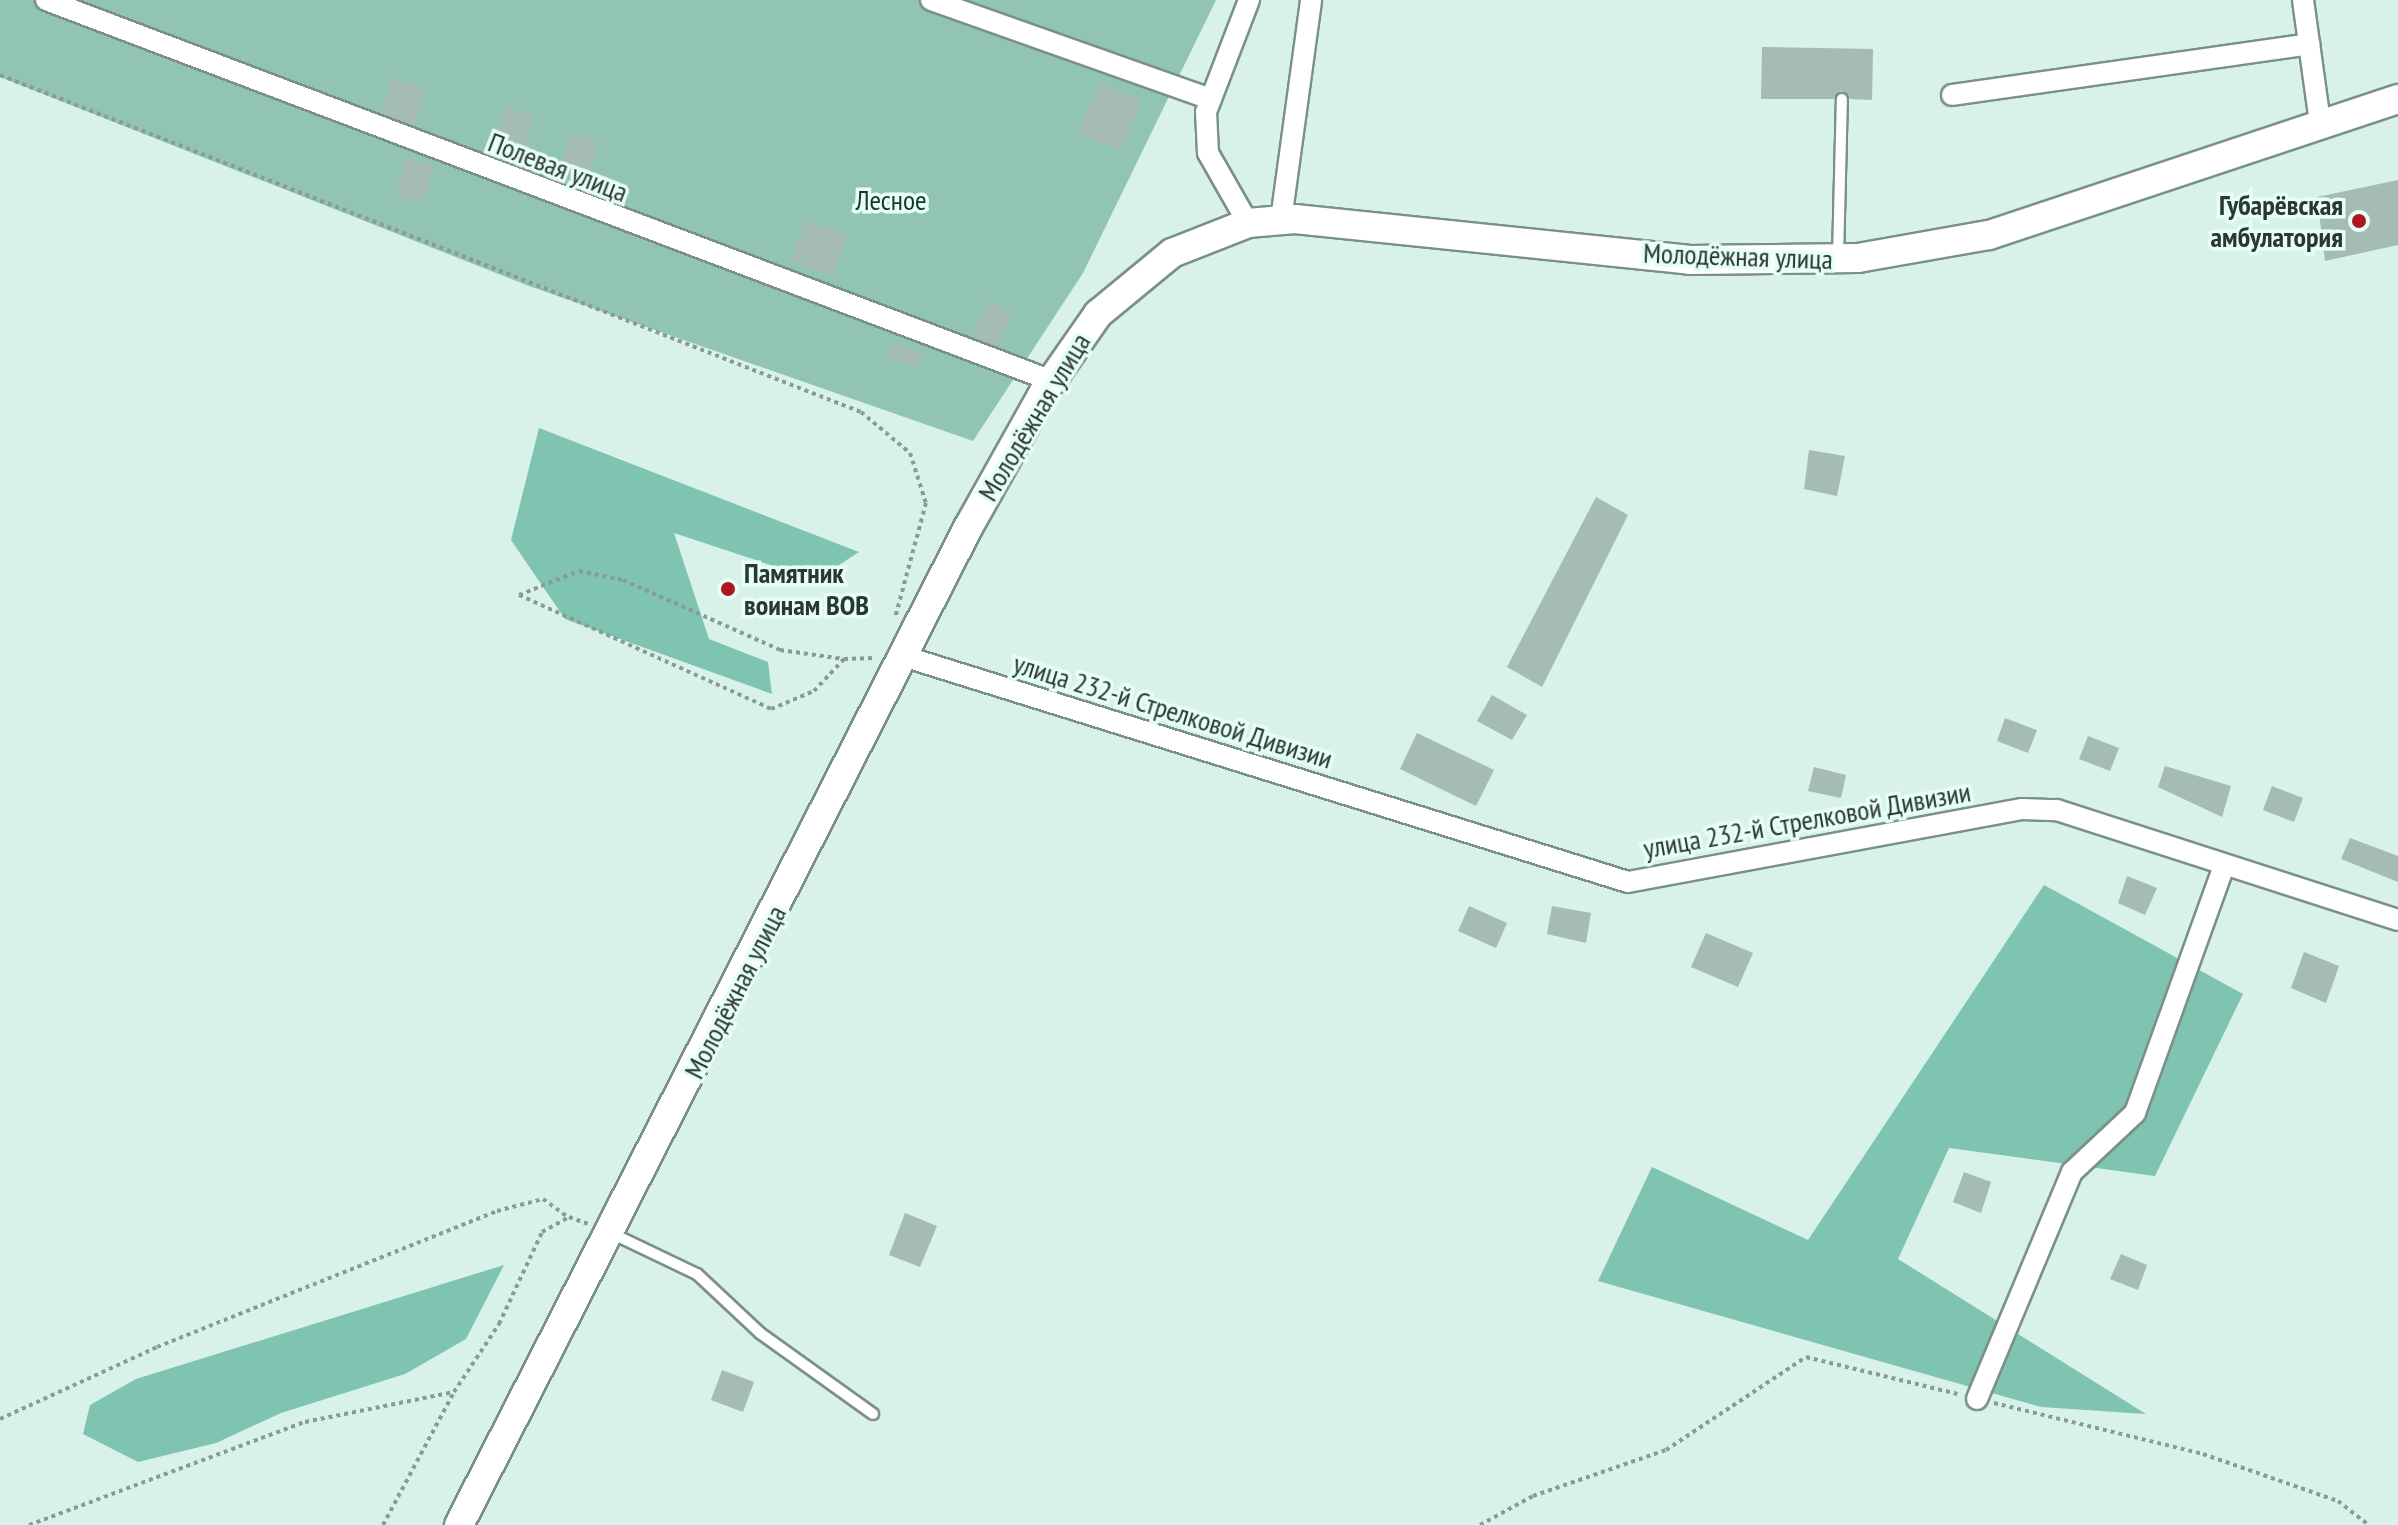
<!DOCTYPE html>
<meta charset="utf-8">
<style>
body{margin:0}
#map{position:relative;width:2398px;height:1525px;overflow:hidden;background:#d8f1e9;font-family:"PT Sans Narrow",sans-serif}
div>[style]{position:absolute}
[style*='--x']{left:calc(var(--x)*1px);top:calc(var(--y)*1px);width:calc(var(--w)*1px);rotate:calc(var(--a)*1deg)}
.green>*{inset:0;background:#91c4b5}
.forest>*{inset:0;background:#7fc3b1}
.building>*{inset:0;background:#a4bcb4}
.path>*{height:4px;margin-top:-2px;transform-origin:0;background:repeating-linear-gradient(90deg,#899b95 0 4px,transparent 0 8px)}
.roads{filter:drop-shadow(2px 0 #7a9089) drop-shadow(-2px 0 #7a9089) drop-shadow(0 2px #7a9089) drop-shadow(0 -2px #7a9089)}
.lane>*{height:10px;margin:-5px;padding:0 5px;transform-origin:5px;border-radius:5px;background:#fff}
.street>*{height:20px;margin:-10px;padding:0 10px;transform-origin:10px;border-radius:10px;background:#fff}
.secondary>*{height:28px;margin:-14px;padding:0 14px;transform-origin:14px;border-radius:14px;background:#fff}
.dots>*{width:22px;height:22px;translate:-50% -50%;box-sizing:border-box;border:4px solid #e5fef6;border-radius:50%}
span{translate:-50% -50%;white-space:nowrap;text-align:center;line-height:1.15;-webkit-text-stroke:7px #e5fef6;paint-order:stroke}
.street-label{font-size:28px;color:#2c3633}
.park-label{font-size:28px;color:#16372f}
.poi-label{font-size:28px;color:#2c3633;font-weight:700}
.right{translate:-100% -50%;text-align:right}
.left{translate:0 -50%;text-align:left}
</style>
<div id="map">
<div class="green">
<div style="clip-path:polygon(0 0,1216px 0,1083px 273px,973px 441px,529px 286px,0 77px)"></div>
</div>
<div class="forest">
<div style="clip-path:polygon(539px 428px,859px 552px,816px 580px,674px 533px,709px 639px,768px 662px,772px 694px,565px 619px,511px 540px)"></div>
<div style="clip-path:polygon(2044px 885px,2243px 994px,2155px 1176px,1949px 1148px,1898px 1259px,2146px 1414px,2041px 1407px,1598px 1281px,1652px 1167px,1808px 1240px)"></div>
<div style="clip-path:polygon(504px 1265px,466px 1339px,405px 1374px,281px 1413px,216px 1443px,138px 1462px,83px 1434px,90px 1405px,136px 1379px)"></div>
</div>
<div class="building">
<div style="clip-path:polygon(1762px 47px,1873px 49px,1872px 100px,1850px 99px,1841px 91px,1834px 99px,1761px 99px)"></div>
<div style="clip-path:polygon(392px 77px,427px 89px,415px 125px,381px 113px)"></div>
<div style="clip-path:polygon(1099px 82px,1142px 100px,1121px 151px,1078px 134px)"></div>
<div style="clip-path:polygon(506px 107px,535px 116px,522px 153px,494px 144px)"></div>
<div style="clip-path:polygon(571px 133px,599px 142px,587px 179px,558px 170px)"></div>
<div style="clip-path:polygon(406px 157px,434px 166px,423px 204px,395px 195px)"></div>
<div style="clip-path:polygon(2398px 180px,2398px 245px,2325px 261px,2317px 197px)"></div>
<div style="clip-path:polygon(805px 220px,848px 235px,833px 277px,791px 262px)"></div>
<div style="clip-path:polygon(987px 301px,1013px 311px,997px 346px,973px 337px)"></div>
<div style="clip-path:polygon(892px 343px,922px 353px,916px 368px,887px 357px)"></div>
<div style="clip-path:polygon(1809px 450px,1845px 456px,1837px 496px,1804px 489px)"></div>
<div style="clip-path:polygon(1596px 497px,1628px 515px,1542px 687px,1507px 667px)"></div>
<div style="clip-path:polygon(1492px 695px,1527px 715px,1512px 740px,1477px 721px)"></div>
<div style="clip-path:polygon(2005px 718px,2037px 730px,2028px 753px,1997px 741px)"></div>
<div style="clip-path:polygon(1417px 733px,1494px 770px,1476px 806px,1400px 769px)"></div>
<div style="clip-path:polygon(2088px 736px,2119px 748px,2110px 771px,2079px 759px)"></div>
<div style="clip-path:polygon(2165px 766px,2231px 786px,2222px 817px,2158px 787px)"></div>
<div style="clip-path:polygon(1814px 767px,1846px 775px,1841px 798px,1808px 791px)"></div>
<div style="clip-path:polygon(2272px 786px,2303px 798px,2294px 822px,2263px 810px)"></div>
<div style="clip-path:polygon(2350px 838px,2398px 856px,2398px 882px,2341px 859px)"></div>
<div style="clip-path:polygon(2127px 876px,2157px 888px,2145px 915px,2118px 903px)"></div>
<div style="clip-path:polygon(1469px 906px,1507px 923px,1496px 948px,1458px 931px)"></div>
<div style="clip-path:polygon(1552px 906px,1591px 913px,1586px 943px,1547px 934px)"></div>
<div style="clip-path:polygon(1706px 933px,1753px 953px,1738px 987px,1691px 967px)"></div>
<div style="clip-path:polygon(2304px 952px,2339px 966px,2326px 1003px,2291px 988px)"></div>
<div style="clip-path:polygon(1964px 1172px,1991px 1182px,1981px 1213px,1953px 1202px)"></div>
<div style="clip-path:polygon(905px 1213px,937px 1226px,920px 1267px,889px 1255px)"></div>
<div style="clip-path:polygon(2121px 1254px,2147px 1265px,2138px 1290px,2110px 1279px)"></div>
<div style="clip-path:polygon(722px 1370px,754px 1382px,743px 1412px,711px 1400px)"></div>
</div>
<div class="path">
<div style="--x:0;--y:75;--w:925;--a:21.38"></div>
<div style="--x:861;--y:412;--w:64;--a:39.9"></div>
<div style="--x:910;--y:453;--w:52;--a:72.3"></div>
<div style="--x:926;--y:503;--w:119;--a:105.1"></div>
<div style="--x:519;--y:595;--w:277;--a:24.3"></div>
<div style="--x:771;--y:709;--w:47;--a:-22.7"></div>
<div style="--x:814;--y:691;--w:44;--a:-46.8"></div>
<div style="--x:844;--y:659;--w:30;--a:-2"></div>
<div style="--x:519;--y:595;--w:65;--a:-21.8"></div>
<div style="--x:579;--y:571;--w:45;--a:11.6"></div>
<div style="--x:623;--y:580;--w:172;--a:24"></div>
<div style="--x:780;--y:650;--w:64;--a:8.1"></div>
<div style="--x:1994;--y:1403;--w:215;--a:13.7"></div>
<div style="--x:2203;--y:1454;--w:143;--a:19.2"></div>
<div style="--x:2338;--y:1501;--w:39;--a:38"></div>
<div style="--x:0;--y:1419;--w:173;--a:-24.6"></div>
<div style="--x:157;--y:1347;--w:366;--a:-21.8"></div>
<div style="--x:497;--y:1211;--w:48;--a:-14.6"></div>
<div style="--x:543;--y:1199;--w:31;--a:36"></div>
<div style="--x:29;--y:1525;--w:295;--a:-20.5"></div>
<div style="--x:305;--y:1422;--w:152;--a:-11.4"></div>
<div style="--x:454;--y:1392;--w:82;--a:-56.5"></div>
<div style="--x:499;--y:1324;--w:102;--a:-64.9"></div>
<div style="--x:542;--y:1232;--w:31;--a:-29"></div>
<div style="--x:569;--y:1217;--w:20;--a:20"></div>
<div style="--x:383;--y:1525;--w:151;--a:-61.9"></div>
<div style="--x:1480;--y:1525;--w:60;--a:-28.7"></div>
<div style="--x:1533;--y:1496;--w:141;--a:-19.1"></div>
<div style="--x:1666;--y:1450;--w:168;--a:-33.6"></div>
<div style="--x:1806;--y:1357;--w:156;--a:13.7"></div>
</div>
<div class="roads">
<div class="lane">
<div style="--x:1838;--y:258;--w:159;--a:-88.6"></div>
<div style="--x:611;--y:1233;--w:95;--a:25.5"></div>
<div style="--x:697;--y:1274;--w:86;--a:43.1"></div>
<div style="--x:760;--y:1333;--w:139;--a:35.6"></div>
</div>
<div class="street">
<div style="--x:46;--y:0;--w:1076;--a:20.74"></div>
<div style="--x:931;--y:0;--w:297;--a:19.5"></div>
<div style="--x:2303;--y:0;--w:124;--a:82.1"></div>
<div style="--x:1952;--y:95;--w:361;--a:-8.1"></div>
<div style="--x:1281;--y:220;--w:222;--a:-82.2"></div>
<div style="--x:1248;--y:223;--w:81;--a:-119.7"></div>
<div style="--x:1208;--y:153;--w:41;--a:-92.8"></div>
<div style="--x:1206;--y:112;--w:120;--a:-69"></div>
<div style="--x:906;--y:657;--w:756;--a:17.31"></div>
<div style="--x:1628;--y:882;--w:401;--a:-10.5"></div>
<div style="--x:2022;--y:809;--w:35;--a:2"></div>
<div style="--x:2057;--y:810;--w:358;--a:17.9"></div>
<div style="--x:1977;--y:1399;--w:246;--a:-67.3"></div>
<div style="--x:2072;--y:1172;--w:86;--a:-43.1"></div>
<div style="--x:2135;--y:1113;--w:263;--a:-70.2"></div>
</div>
<div class="secondary">
<div style="--x:459;--y:1525;--w:1122;--a:-62.96"></div>
<div style="--x:969;--y:526;--w:156;--a:-60.8"></div>
<div style="--x:1045;--y:390;--w:93;--a:-55.1"></div>
<div style="--x:1098;--y:314;--w:96;--a:-39.5"></div>
<div style="--x:1172;--y:253;--w:82;--a:-21.5"></div>
<div style="--x:1248;--y:223;--w:47;--a:-4.9"></div>
<div style="--x:1295;--y:219;--w:397;--a:5.9"></div>
<div style="--x:1690;--y:260;--w:168;--a:-0.7"></div>
<div style="--x:1858;--y:258;--w:133;--a:-10"></div>
<div style="--x:1989;--y:235;--w:431;--a:-18.4"></div>
</div>
</div>
<div class="dots">
<div style="left:2359px;top:221px;background:#ab1822"></div>
<div style="left:728px;top:589px;background:#ab1822"></div>
</div>
<div class="street-label">
<span style="left:558px;top:167px;rotate:21deg">Полевая улица</span>
<span style="left:1738px;top:256px;rotate:2deg">Молодёжная улица</span>
<span style="left:1034px;top:417px;rotate:-59deg">Молодёжная улица</span>
<span style="left:1173px;top:711px;rotate:17deg">улица 232-й Стрелковой Дивизии</span>
<span style="left:1807px;top:820px;rotate:-10deg">улица 232-й Стрелковой Дивизии</span>
<span style="left:735px;top:992px;rotate:-63deg">Молодёжная улица</span>
</div>
<div class="park-label">
<span style="left:891px;top:200px">Лесное</span>
</div>
<div class="poi-label">
<span class="right" style="left:2343px;top:221px">Губарёвская<br>амбулатория</span>
<span class="left" style="left:744px;top:589px">Памятник<br>воинам ВОВ</span>
</div>
</div>
